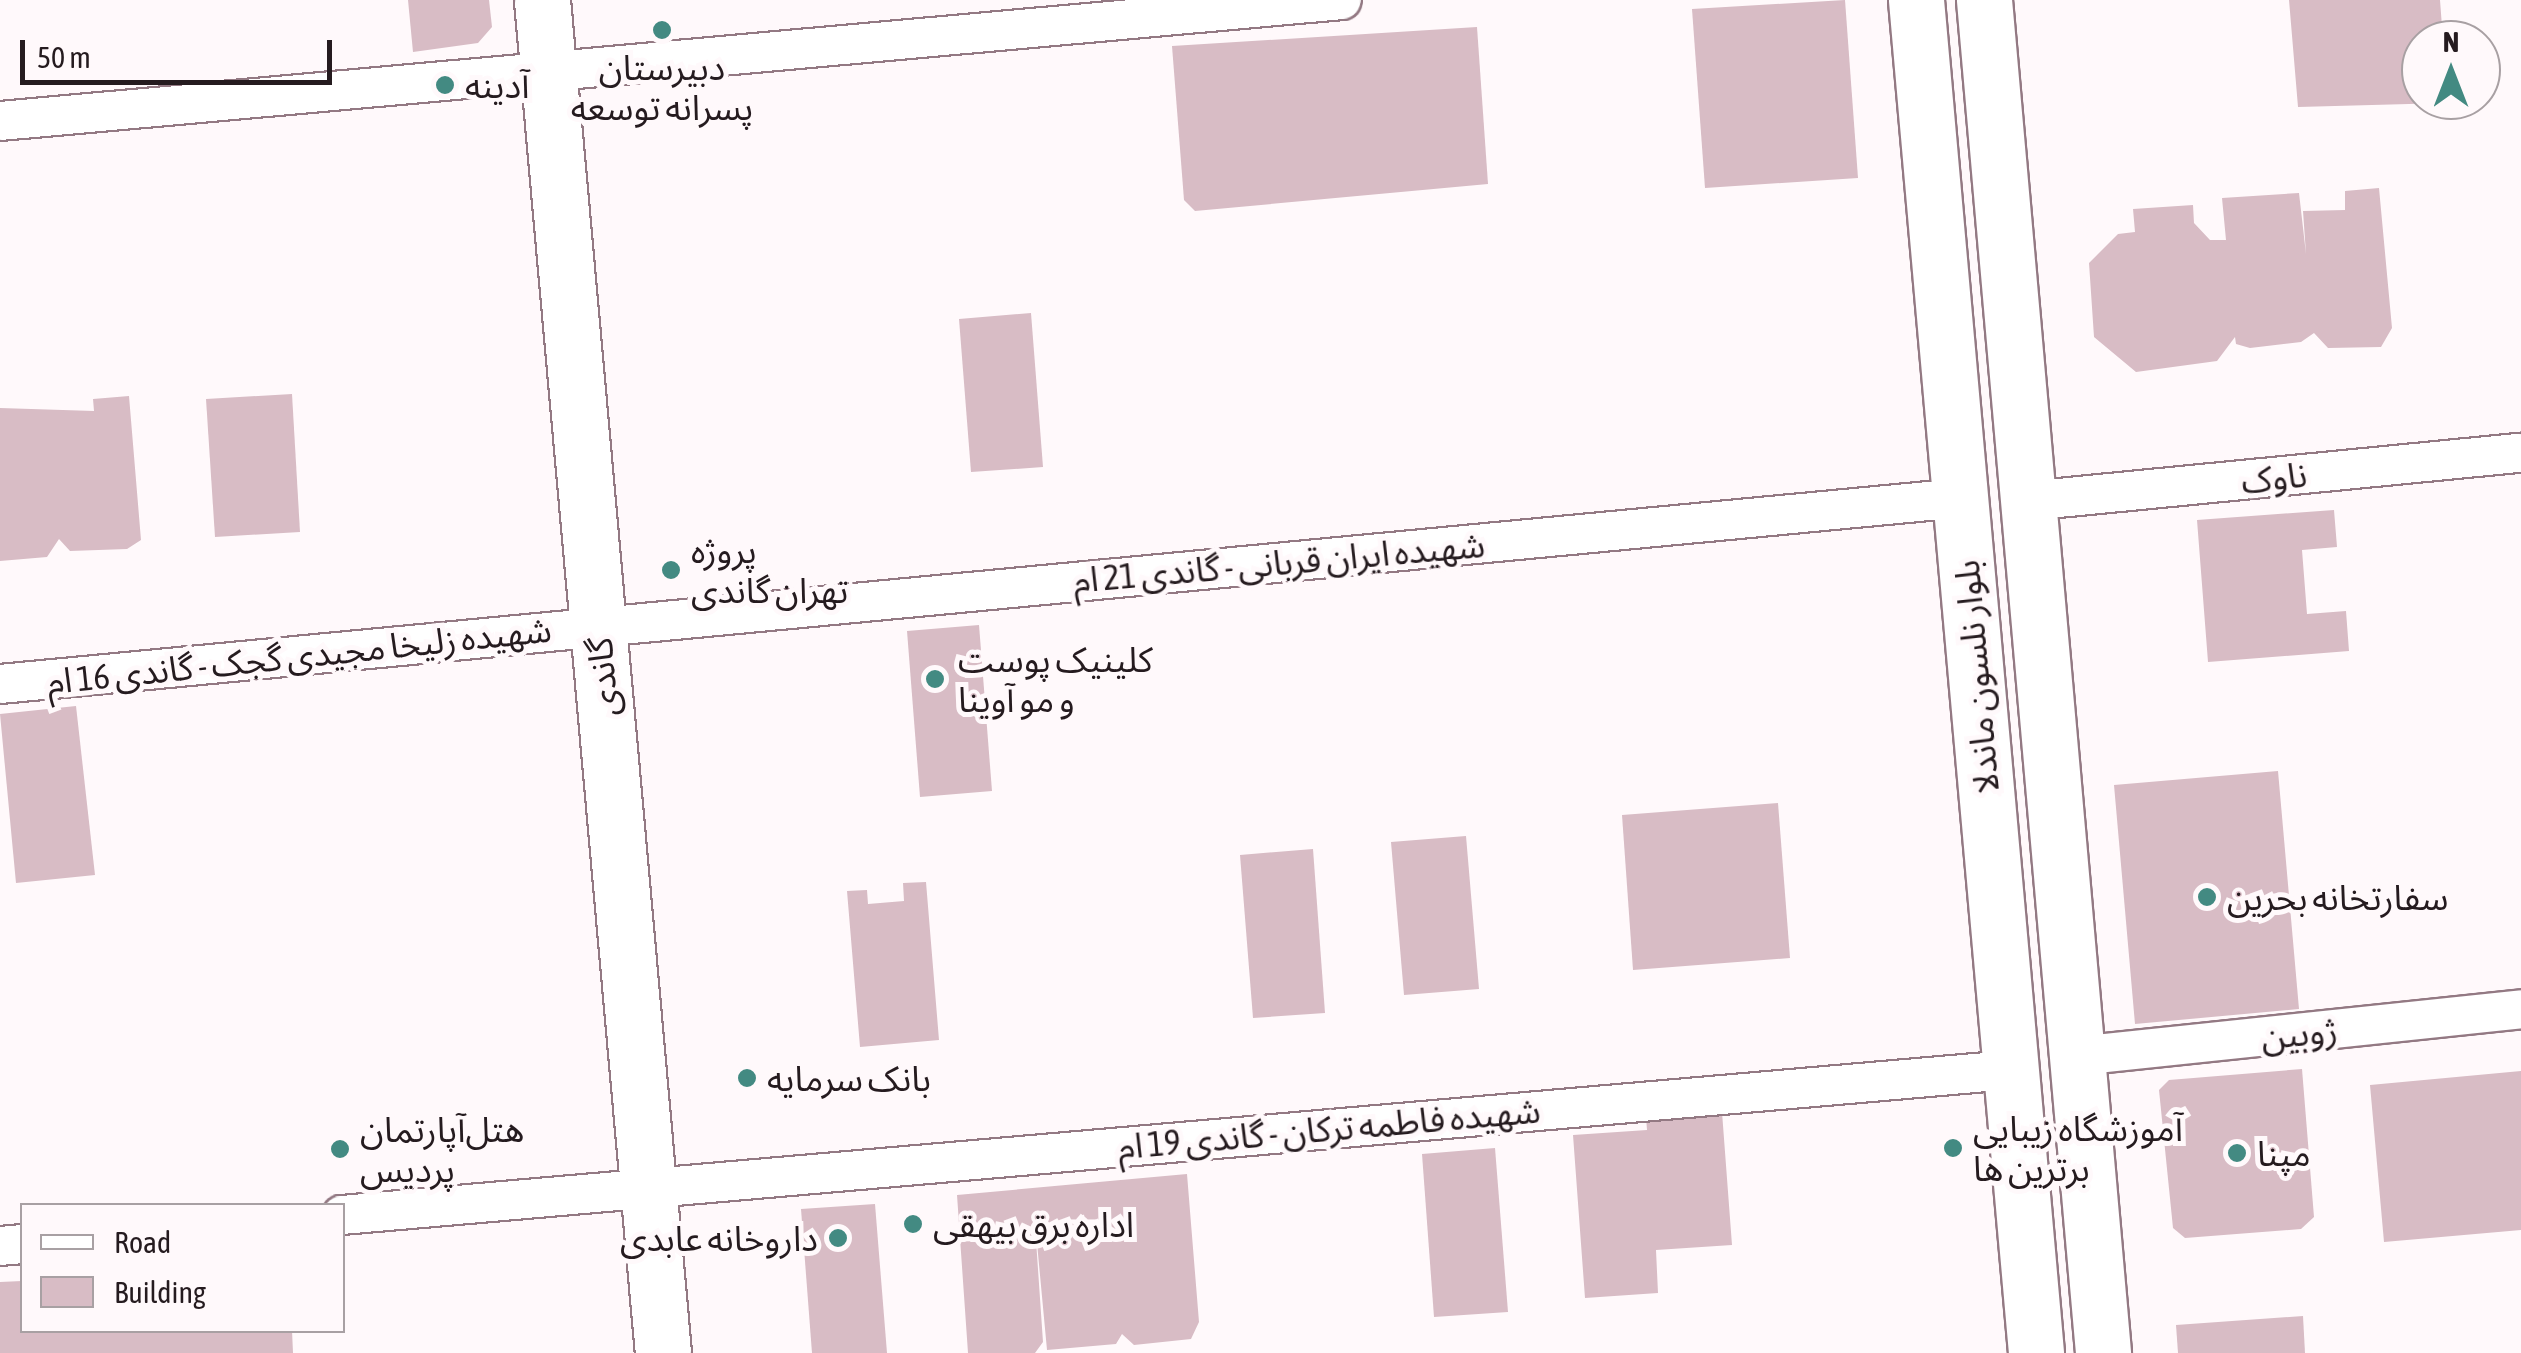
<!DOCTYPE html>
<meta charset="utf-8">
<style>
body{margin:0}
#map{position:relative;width:2521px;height:1353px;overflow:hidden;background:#fff9fb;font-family:"Asap Condensed","Noto Sans Arabic",sans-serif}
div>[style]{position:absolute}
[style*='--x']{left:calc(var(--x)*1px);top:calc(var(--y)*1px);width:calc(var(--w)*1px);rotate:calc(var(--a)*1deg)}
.building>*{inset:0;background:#d8bcc5}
.roads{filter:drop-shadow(2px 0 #937983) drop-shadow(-2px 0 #937983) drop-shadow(0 2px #937983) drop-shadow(0 -2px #937983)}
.street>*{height:38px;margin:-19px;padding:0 19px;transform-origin:19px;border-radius:19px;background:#fff}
.secondary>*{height:55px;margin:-27.5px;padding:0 27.5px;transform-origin:27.5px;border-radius:27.5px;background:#fff}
.dots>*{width:28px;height:28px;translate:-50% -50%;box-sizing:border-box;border:5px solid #fff9fb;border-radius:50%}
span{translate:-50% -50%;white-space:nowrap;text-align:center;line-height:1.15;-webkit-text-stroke:10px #fff9fb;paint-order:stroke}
.poi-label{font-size:35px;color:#251b1f}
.left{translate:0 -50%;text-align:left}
.right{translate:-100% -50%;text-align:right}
.street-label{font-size:35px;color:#251b1f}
.legend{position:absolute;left:20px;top:1203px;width:325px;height:130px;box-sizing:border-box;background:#fff9fb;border:2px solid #a8a0a3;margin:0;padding:12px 18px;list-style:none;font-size:30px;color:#251b1f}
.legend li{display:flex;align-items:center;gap:20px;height:50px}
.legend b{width:50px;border:2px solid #a8a0a3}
.north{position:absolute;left:2401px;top:20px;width:100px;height:100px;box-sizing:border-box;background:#fff9fb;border:2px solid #a8a0a3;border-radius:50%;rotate:0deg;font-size:28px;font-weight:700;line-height:40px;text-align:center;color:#251b1f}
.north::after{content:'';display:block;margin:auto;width:35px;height:45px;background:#438a82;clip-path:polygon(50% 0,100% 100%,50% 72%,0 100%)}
.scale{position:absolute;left:20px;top:40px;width:312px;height:45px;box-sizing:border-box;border:5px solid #251b1f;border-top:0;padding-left:12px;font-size:30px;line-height:35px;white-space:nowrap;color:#251b1f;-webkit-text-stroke:8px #fff9fb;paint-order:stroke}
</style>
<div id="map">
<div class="building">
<div style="clip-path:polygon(408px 0,489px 0,492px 27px,478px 43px,413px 52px)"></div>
<div style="clip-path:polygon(1845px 0,1858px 178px,1705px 188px,1692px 9px)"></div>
<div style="clip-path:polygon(2289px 0,2440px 0,2443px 40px,2421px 40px,2421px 100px,2446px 103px,2298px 107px)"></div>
<div style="clip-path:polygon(1477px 27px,1488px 184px,1195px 211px,1184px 200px,1172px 46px)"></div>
<div style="clip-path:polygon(2379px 188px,2392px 328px,2381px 347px,2328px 348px,2314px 333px,2301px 342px,2250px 348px,2236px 344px,2235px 337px,2217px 361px,2136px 372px,2094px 337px,2089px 263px,2118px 234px,2135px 232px,2133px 209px,2193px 205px,2194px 223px,2210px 240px,2226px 240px,2222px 198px,2299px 193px,2306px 254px,2303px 211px,2345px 210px,2345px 191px)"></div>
<div style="clip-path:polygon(1031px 313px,1043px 467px,971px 472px,959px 319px)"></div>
<div style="clip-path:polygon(292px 394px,300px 532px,215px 537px,206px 399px)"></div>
<div style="clip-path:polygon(129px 396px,141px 540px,127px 549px,70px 551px,59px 539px,47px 557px,0 561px,0 408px,94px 411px,93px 399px)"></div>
<div style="clip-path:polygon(2334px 510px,2337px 547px,2302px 550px,2307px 614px,2346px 611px,2349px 651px,2208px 662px,2197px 520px)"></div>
<div style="clip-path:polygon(979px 625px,992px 791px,920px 797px,907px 631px)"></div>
<div style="clip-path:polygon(76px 706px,95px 875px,16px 883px,0 714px)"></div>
<div style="clip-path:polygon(2278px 771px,2299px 1009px,2135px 1024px,2114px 785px)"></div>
<div style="clip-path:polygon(1778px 803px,1790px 958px,1633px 970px,1622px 815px)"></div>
<div style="clip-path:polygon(1466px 836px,1479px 989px,1404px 995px,1391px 842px)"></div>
<div style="clip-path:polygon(1313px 849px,1325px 1013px,1253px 1018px,1240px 855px)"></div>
<div style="clip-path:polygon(926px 882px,939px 1040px,860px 1047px,847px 891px,867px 890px,868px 904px,904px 901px,903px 883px)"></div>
<div style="clip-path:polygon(2302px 1069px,2314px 1217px,2301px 1229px,2185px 1238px,2173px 1228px,2159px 1090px,2169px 1080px)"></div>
<div style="clip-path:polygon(2521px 1071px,2521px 1230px,2384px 1242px,2370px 1085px)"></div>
<div style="clip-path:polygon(1722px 1112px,1732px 1245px,1656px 1250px,1658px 1293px,1585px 1298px,1573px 1135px,1647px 1130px,1646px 1117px)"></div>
<div style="clip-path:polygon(1495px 1148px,1508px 1312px,1434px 1317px,1422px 1154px)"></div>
<div style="clip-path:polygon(1187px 1174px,1199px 1322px,1191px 1339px,1134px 1345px,1122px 1334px,1116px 1344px,1047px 1350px,1034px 1211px,1043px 1342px,1035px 1353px,968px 1353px,957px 1195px)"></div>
<div style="clip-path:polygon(875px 1204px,887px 1353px,812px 1353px,801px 1209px)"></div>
<div style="clip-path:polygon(22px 1281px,22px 1330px,292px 1330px,293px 1353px,0 1353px,0 1282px)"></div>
<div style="clip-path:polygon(2303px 1316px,2305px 1353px,2178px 1353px,2176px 1325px)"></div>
</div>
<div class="roads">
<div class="street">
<div style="--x:0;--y:121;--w:1347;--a:-5.15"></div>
<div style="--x:2028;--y:501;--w:495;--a:-5.6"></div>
<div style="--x:0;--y:684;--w:1969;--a:-5.42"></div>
<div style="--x:2077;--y:1056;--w:446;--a:-6"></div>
<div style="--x:342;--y:1215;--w:1675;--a:-4.97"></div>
<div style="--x:0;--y:1246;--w:22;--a:-5"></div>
</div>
<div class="secondary">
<div style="--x:542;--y:0;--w:1358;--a:84.89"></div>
<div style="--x:1916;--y:0;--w:1358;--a:84.93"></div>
<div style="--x:1984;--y:0;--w:1358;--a:84.97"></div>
</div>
</div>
<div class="dots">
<div style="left:662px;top:30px;background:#438a82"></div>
<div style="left:445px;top:85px;background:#438a82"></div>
<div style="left:671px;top:570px;background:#438a82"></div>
<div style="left:935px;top:679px;background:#438a82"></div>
<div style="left:2207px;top:897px;background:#438a82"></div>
<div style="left:747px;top:1078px;background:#438a82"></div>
<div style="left:1953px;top:1148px;background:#438a82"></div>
<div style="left:340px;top:1149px;background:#438a82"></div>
<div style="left:2237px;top:1153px;background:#438a82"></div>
<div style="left:913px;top:1224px;background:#438a82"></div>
<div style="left:838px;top:1238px;background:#438a82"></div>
</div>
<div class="poi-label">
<span style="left:662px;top:87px">دبیرستان<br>پسرانه توسعه</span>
<span class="left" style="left:465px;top:85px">آدینه</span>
<span class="left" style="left:691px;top:570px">پروژه<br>تهران گاندی</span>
<span class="left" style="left:958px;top:679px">کلینیک پوست<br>و مو آوینا</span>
<span class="left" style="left:2227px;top:897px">سفارتخانه بحرین</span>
<span class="left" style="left:767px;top:1078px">بانک سرمایه</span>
<span class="left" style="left:1973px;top:1148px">آموزشگاه زیبایی<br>برترین ها</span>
<span class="left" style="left:360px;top:1149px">هتل‌آپارتمان<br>پردیس</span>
<span class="left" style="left:2257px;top:1153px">مپنا</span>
<span class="left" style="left:933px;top:1224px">اداره برق بیهقی</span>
<span class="right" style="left:818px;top:1238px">داروخانه عابدی</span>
</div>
<div class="street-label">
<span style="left:2274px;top:477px;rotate:-6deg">ناوک</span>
<span style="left:1279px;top:562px;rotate:-5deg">شهیده ایران قربانی - گاندی 21 ام</span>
<span style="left:299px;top:655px;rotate:-6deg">شهیده زلیخا مجیدی گجک - گاندی 16 ام</span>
<span style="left:602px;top:677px;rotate:-95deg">گاندی</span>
<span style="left:1976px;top:677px;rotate:-95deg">بلوار نلسون ماندلا</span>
<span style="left:2299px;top:1033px;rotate:-6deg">ژوبین</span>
<span style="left:1329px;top:1128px;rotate:-5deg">شهیده فاطمه ترکان - گاندی 19 ام</span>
</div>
<ul class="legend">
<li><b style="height:12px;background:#fff"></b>Road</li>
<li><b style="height:28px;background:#d8bcc5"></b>Building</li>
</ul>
<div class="north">N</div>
<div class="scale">50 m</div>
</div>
